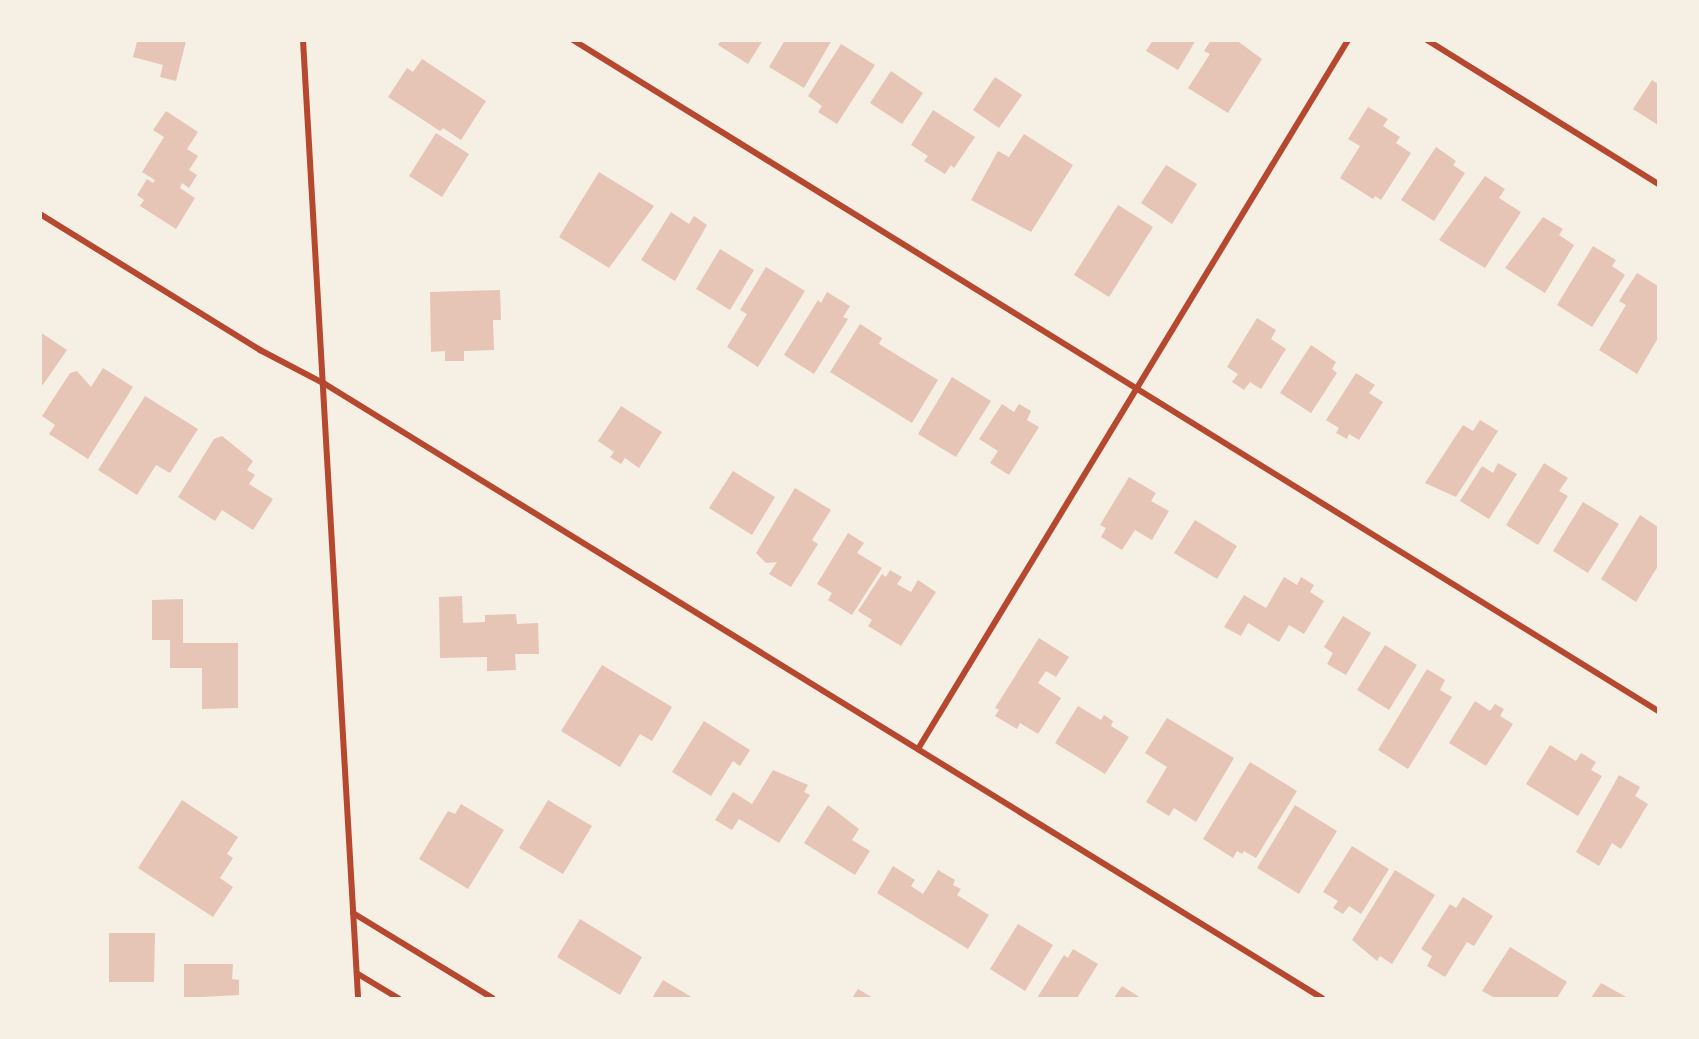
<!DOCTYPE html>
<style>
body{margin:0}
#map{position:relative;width:1699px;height:1039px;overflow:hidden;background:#f6efe4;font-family:"Times New Roman",serif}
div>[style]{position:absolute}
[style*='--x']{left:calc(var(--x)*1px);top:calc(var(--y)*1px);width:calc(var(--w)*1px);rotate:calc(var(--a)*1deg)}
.building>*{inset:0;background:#e6c5b7}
.minor>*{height:6px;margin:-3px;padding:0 3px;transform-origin:3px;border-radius:3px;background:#b5482f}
span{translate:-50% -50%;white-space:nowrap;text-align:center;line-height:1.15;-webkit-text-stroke:4.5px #f6efe4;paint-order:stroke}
.frame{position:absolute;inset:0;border:42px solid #f6efe4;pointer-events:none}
</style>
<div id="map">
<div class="building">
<div style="clip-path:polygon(721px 40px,763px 40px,748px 64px,718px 45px)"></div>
<div style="clip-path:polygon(785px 40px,832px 40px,804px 88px,769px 67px)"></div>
<div style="clip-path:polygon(1153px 40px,1196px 40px,1178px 70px,1146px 51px)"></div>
<div style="clip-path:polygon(1211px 40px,1236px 40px,1262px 59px,1228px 113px,1188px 88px,1210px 54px,1204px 51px)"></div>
<div style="clip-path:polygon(186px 41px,176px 81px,160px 77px,163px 65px,133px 57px,137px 42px)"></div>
<div style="clip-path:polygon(841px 44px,875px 65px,837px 124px,818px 112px,822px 106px,808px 96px)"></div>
<div style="clip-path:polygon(422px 59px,486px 101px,461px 140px,443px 128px,440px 131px,388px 97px,407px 68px,413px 72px)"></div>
<div style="clip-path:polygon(891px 71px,923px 93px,902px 124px,870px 103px)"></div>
<div style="clip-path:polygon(995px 77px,1022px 95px,999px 128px,973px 110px)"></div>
<div style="clip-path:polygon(1652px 80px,1658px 84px,1658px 125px,1633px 109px)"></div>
<div style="clip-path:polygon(1368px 107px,1388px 119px,1383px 126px,1400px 137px,1396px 143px,1411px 153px,1381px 200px,1375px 196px,1373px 199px,1340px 178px,1360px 146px,1348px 139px)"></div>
<div style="clip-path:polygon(933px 110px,975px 137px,954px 168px,951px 165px,945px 174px,924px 161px,928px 156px,911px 145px)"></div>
<div style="clip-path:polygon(166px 111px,198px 132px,187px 149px,198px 156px,189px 170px,197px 175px,189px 188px,182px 183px,180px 188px,195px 198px,176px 229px,140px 206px,144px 200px,137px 195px,147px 179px,153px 183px,155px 180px,142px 172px,164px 137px,153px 130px)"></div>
<div style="clip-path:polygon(436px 133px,469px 154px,442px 197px,409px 176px)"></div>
<div style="clip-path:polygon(1024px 134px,1073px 165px,1031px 232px,971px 200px,998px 151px,1009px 157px)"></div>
<div style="clip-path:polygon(1436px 147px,1456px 161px,1453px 165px,1465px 173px,1434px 221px,1401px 200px)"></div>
<div style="clip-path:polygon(1166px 165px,1197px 184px,1172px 224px,1141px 203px)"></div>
<div style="clip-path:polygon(599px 172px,654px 206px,609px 268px,559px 237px)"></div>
<div style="clip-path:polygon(1485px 176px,1505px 189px,1499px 198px,1521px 212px,1485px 268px,1439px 240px)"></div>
<div style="clip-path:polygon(1118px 205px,1153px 227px,1109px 297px,1074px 275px)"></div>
<div style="clip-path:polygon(671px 212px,689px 224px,694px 216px,707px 225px,675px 281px,641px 260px)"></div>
<div style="clip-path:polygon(1543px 217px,1563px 229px,1559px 235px,1574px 245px,1545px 293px,1505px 268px)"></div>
<div style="clip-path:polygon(1593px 246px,1616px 260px,1612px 266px,1625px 275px,1592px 327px,1557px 305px)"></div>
<div style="clip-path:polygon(720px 249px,754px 270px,730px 310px,696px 289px)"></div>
<div style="clip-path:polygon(766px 267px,805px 291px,758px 367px,727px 347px,747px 314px,740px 310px)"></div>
<div style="clip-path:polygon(1637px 273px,1658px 286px,1658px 338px,1637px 374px,1599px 350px,1626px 305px,1619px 301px)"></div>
<div style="clip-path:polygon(500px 290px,501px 320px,493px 320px,494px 350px,464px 351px,464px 361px,445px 361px,445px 351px,431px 352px,430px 292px)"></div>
<div style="clip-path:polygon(827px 292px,850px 306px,843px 317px,848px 319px,814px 374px,784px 355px,818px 300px,821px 303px)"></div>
<div style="clip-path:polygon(1257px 318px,1276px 330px,1271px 339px,1286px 349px,1261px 389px,1250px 382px,1244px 390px,1232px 382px,1238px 374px,1227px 367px)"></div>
<div style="clip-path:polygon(860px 324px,882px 338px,879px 344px,938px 380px,912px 423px,830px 372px)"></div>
<div style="clip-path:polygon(40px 332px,67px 350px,40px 389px)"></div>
<div style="clip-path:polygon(1311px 345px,1336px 362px,1332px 369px,1337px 373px,1311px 413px,1280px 393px)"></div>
<div style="clip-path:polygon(103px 368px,133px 387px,88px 459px,49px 434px,55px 425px,42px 416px,70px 373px,77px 371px,91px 387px)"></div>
<div style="clip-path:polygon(1356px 373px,1375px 385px,1369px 393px,1383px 402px,1359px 440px,1349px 434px,1347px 439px,1336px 433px,1339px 428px,1326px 420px)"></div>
<div style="clip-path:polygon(952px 377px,991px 401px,956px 457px,918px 434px)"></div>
<div style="clip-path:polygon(145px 396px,198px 429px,170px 473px,156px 465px,137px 495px,98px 470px)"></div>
<div style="clip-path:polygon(1002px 404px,1014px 412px,1019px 404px,1031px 411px,1027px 420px,1039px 427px,1009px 475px,990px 463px,998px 451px,979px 439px)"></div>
<div style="clip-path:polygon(621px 406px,662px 432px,639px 468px,625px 458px,621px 464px,610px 457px,614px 452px,598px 441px)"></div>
<div style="clip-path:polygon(1480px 420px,1498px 431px,1456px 497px,1425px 483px,1463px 425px,1473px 431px)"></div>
<div style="clip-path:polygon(222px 436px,253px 461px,247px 470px,255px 475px,249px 484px,273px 499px,253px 530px,222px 510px,215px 521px,178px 497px,214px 439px)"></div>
<div style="clip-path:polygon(1498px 463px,1517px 474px,1489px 519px,1460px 501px,1482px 466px,1493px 473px)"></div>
<div style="clip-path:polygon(1544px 463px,1568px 478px,1559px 491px,1568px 496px,1538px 545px,1506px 525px)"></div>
<div style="clip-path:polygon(733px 471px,775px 497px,752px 535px,709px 508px)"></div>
<div style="clip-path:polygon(1129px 477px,1156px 493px,1151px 501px,1169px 511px,1152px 540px,1135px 530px,1122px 550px,1101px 537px,1106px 528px,1100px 525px)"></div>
<div style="clip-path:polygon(795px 488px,831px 510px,812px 540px,818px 544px,791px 587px,769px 574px,777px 562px,766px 563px,756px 553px)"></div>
<div style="clip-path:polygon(1583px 502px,1619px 524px,1588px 573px,1553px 551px)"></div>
<div style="clip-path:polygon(1640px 515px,1658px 527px,1658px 566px,1636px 602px,1601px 579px)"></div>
<div style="clip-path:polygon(1195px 520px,1237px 546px,1217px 579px,1174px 553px)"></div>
<div style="clip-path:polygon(848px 533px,864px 543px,857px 553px,882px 568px,852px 615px,828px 600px,832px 593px,817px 584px)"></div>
<div style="clip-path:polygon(890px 570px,902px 577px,897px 584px,911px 592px,918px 580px,936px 592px,901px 646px,868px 626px,872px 620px,858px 611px,882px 574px,886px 577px)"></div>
<div style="clip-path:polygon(1284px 577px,1297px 585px,1301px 577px,1314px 585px,1310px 592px,1324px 601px,1304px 634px,1289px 625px,1279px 642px,1248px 623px,1241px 636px,1224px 627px,1244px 595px,1266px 608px)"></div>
<div style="clip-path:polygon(462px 596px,463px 623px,485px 622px,485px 615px,516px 614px,517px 624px,538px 623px,539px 654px,515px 654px,516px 670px,487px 671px,487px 657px,440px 658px,439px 597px)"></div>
<div style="clip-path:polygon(183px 599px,183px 643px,238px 643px,238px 708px,202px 709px,202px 668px,170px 668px,170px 640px,152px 640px,152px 600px)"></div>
<div style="clip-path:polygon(1343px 616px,1371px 633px,1346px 675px,1327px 664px,1333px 653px,1324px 647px)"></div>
<div style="clip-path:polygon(1039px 638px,1069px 657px,1056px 677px,1046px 671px,1038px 683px,1061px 698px,1038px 734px,1020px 723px,1017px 729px,995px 716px,999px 710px,995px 708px)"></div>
<div style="clip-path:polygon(1385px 645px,1417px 665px,1389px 710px,1357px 690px)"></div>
<div style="clip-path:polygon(602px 665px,672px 707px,652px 741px,640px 734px,620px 767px,561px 731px)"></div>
<div style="clip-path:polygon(1427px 669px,1445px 680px,1440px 690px,1452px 697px,1408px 769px,1378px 750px)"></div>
<div style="clip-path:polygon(1475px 701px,1490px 711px,1495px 704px,1504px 709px,1500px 716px,1513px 724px,1486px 766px,1449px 743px)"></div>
<div style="clip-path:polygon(1078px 706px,1101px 720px,1104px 715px,1113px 721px,1111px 726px,1129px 737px,1105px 774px,1055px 743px)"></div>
<div style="clip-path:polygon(1167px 718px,1234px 758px,1196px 822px,1174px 808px,1169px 816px,1146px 802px,1167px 767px,1145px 753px)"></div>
<div style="clip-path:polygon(704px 721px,750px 750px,740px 766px,733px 761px,711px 796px,672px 772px)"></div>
<div style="clip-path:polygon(1550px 745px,1576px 761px,1581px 753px,1596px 762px,1591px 770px,1602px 776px,1578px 816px,1526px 784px)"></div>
<div style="clip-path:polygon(1250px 762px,1297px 791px,1256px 858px,1244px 851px,1242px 854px,1237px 851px,1233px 858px,1203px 839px)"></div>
<div style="clip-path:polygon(773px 770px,808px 785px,804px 792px,810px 795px,779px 843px,739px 819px,732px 830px,715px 820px,733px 792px,752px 804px)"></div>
<div style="clip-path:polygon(1619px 775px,1640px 787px,1635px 796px,1648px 804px,1621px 849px,1612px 843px,1599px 866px,1576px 852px)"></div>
<div style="clip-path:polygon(182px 800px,238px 837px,227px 854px,233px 858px,220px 878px,233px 887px,213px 917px,138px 868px)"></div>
<div style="clip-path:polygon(548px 800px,592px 826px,563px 874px,519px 848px)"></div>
<div style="clip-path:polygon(461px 804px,504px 830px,468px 889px,419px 859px,448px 811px,455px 814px)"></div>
<div style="clip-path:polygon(828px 805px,859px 829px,852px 840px,870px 851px,855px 875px,804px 843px)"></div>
<div style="clip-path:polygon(1295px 805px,1337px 831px,1299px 894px,1257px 868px)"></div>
<div style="clip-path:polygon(1352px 846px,1389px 869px,1361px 914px,1349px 906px,1343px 914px,1333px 908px,1338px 901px,1323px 892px)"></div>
<div style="clip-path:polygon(893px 866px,915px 880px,911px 886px,923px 894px,938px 870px,955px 880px,953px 885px,961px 889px,957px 895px,989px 915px,968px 949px,877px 893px)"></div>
<div style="clip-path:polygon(1395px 870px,1435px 895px,1392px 964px,1380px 956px,1377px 961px,1352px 940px)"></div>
<div style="clip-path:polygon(1463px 897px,1493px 916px,1474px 946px,1467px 942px,1445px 977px,1427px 966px,1432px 956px,1421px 949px,1450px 904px,1456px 908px)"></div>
<div style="clip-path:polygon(580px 919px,642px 957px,620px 995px,557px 957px)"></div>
<div style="clip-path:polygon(1018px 924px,1053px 945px,1025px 991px,990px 969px)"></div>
<div style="clip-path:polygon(109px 933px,155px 933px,154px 982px,109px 982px)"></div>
<div style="clip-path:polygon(1510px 947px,1567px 982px,1557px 998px,1495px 998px,1482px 991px)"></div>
<div style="clip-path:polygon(1073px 949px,1098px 964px,1077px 998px,1037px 998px,1064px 955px,1068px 958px)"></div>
<div style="clip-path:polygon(184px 964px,233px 964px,232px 979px,239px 980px,239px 995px,184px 998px)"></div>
<div style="clip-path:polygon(663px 980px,693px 998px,652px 998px)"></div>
<div style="clip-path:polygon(1601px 983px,1628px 998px,1591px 998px)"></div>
<div style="clip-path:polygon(1122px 986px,1141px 998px,1114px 998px)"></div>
<div style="clip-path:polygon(858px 989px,873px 998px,852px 998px)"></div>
</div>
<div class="minor">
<div style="--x:303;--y:40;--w:960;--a:86.71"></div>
<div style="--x:573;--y:40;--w:1276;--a:31.73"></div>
<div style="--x:1427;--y:40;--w:272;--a:31.9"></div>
<div style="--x:40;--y:214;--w:259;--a:31.7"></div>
<div style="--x:260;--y:350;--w:73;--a:27.6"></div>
<div style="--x:325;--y:384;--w:1171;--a:31.63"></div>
<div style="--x:918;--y:749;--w:829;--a:-58.76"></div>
<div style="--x:353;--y:913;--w:163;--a:31.4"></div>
<div style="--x:358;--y:974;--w:47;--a:31"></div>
</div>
<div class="frame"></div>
</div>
